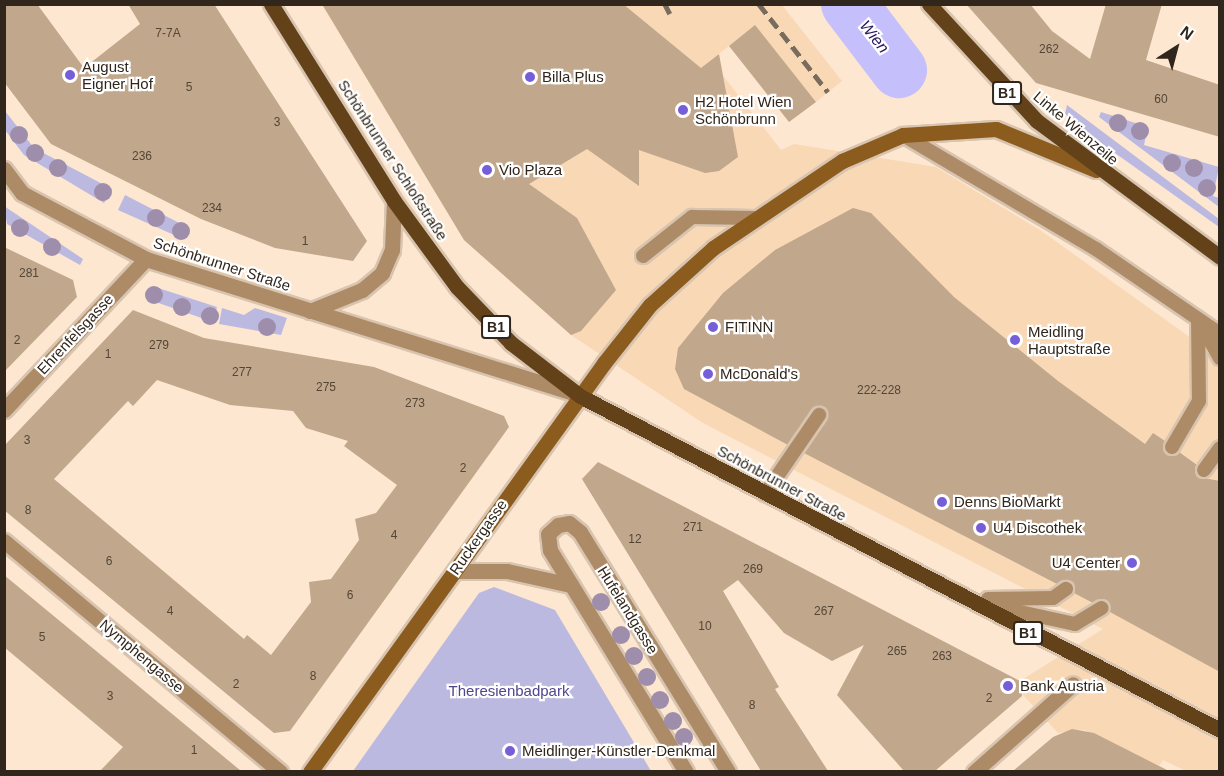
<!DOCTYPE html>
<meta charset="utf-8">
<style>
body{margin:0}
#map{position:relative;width:1224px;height:776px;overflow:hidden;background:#fde7d0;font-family:Helvetica,sans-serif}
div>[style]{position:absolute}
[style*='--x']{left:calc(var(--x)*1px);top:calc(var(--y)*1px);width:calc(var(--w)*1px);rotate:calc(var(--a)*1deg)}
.built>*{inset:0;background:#f9d8b6}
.green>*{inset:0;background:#bcb9e1}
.river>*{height:56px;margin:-28px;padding:0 28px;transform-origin:28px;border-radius:28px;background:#c5c0fc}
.building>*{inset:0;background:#c1a78c}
.roads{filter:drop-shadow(2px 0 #d8c4af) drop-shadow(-2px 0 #d8c4af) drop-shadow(0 2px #d8c4af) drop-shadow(0 -2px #d8c4af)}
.service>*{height:14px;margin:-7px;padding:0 7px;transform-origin:7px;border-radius:7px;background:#ad8b67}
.pedestrian>*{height:15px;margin:-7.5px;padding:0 7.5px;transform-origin:7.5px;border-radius:7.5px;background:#ad8b67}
.minor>*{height:15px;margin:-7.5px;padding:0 7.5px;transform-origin:7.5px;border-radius:7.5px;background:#ad8b67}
.secondary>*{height:15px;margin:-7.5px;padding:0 7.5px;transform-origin:7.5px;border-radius:7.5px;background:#8c5c1f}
.primary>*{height:15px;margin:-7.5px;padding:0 7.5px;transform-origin:7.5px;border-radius:7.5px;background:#644219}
.rail>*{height:4.5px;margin-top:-2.25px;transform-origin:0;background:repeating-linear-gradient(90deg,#7a6c5d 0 12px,transparent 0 18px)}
.trees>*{width:18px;height:18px;margin:-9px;border-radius:50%;background:#9e8eab}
.dots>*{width:16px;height:16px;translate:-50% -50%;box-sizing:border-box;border:3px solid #fff;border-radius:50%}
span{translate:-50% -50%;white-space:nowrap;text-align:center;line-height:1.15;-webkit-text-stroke:4.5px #fff;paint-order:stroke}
.number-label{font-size:12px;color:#544637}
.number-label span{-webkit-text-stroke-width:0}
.shield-label span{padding:2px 4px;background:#fff;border:2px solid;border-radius:4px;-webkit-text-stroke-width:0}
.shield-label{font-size:14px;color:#30261b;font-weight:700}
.poi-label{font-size:15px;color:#30261b}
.left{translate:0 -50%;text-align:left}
.right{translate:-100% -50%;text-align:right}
.street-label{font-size:15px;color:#30261b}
.park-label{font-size:15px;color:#51458c}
.water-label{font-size:16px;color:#2b1a5e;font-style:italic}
.frame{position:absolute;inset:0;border:6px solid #30261b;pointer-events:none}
.north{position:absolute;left:1146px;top:18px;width:60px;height:60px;-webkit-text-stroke:4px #fff;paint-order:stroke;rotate:36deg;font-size:16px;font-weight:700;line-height:24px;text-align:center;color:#30261b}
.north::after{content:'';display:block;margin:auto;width:21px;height:27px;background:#30261b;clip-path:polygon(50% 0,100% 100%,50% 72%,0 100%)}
</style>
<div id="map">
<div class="built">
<div style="clip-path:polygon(322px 5px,782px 5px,842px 81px,816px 102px,755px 26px,711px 60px,781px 150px,794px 144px,936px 167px,1040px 230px,1219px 358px,1219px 771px,1186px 771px,1163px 760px,1159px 766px,1084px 730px,1058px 733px,1022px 694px,1020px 681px,1103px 629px,703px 423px,571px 335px,464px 240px)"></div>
</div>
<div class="green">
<div style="clip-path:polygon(1067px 105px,1219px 219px,1219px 227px,1084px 131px,1065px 114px)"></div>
<div style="clip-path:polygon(5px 111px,34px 148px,112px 189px,104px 203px,24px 155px,5px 130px)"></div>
<div style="clip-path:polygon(1101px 112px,1148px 127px,1144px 145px,1219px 167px,1213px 196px,1219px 198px,1219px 207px,1099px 117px)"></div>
<div style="clip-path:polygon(125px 195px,189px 228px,183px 239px,118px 210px)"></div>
<div style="clip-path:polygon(4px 206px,83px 259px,80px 265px,7px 224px)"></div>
<div style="clip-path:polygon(152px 286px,217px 307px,213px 322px,147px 299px)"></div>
<div style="clip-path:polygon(222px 308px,244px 315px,255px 308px,287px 318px,281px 335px,219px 324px)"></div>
<div style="clip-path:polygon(494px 587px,555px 610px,651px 771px,353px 771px,479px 593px)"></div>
</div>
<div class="river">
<div style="--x:849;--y:4;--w:83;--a:52.9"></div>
</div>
<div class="building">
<div style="clip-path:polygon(4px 4px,37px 4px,84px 68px,140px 24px,128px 4px,214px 4px,367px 241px,353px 261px,275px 248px,201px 219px,51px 144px,4px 82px)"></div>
<div style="clip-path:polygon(322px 4px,623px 4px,701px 68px,719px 54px,738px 157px,719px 171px,705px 173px,639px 150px,639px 186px,587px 149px,529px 184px,577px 218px,616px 290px,581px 331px,571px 335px,464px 240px)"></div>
<div style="clip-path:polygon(966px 4px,1030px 4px,1052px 31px,1090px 59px,1106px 4px,1162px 4px,1146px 60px,1220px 85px,1220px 137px,1036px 83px)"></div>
<div style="clip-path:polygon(755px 25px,816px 102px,789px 122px,729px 46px)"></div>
<div style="clip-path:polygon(853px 208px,871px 213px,954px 297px,1058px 381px,1145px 444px,1153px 433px,1165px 441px,1167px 454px,1179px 452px,1197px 465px,1198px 477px,1220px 481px,1220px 672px,1110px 612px,1106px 600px,1093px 603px,1074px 593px,1070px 581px,1057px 584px,804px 453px,827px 420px,824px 407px,812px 409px,788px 445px,684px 389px,675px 369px,678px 348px,723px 293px,775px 250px)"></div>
<div style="clip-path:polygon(4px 247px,73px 280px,77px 297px,4px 372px)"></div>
<div style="clip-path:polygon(evenodd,133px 310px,204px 338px,374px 367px,504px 416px,509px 427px,290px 731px,274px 733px,4px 510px,4px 446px,133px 310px,157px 380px,230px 405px,293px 411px,306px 428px,348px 441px,344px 446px,397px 485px,376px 513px,355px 519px,359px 540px,331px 579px,309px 582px,311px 602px,271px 655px,247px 635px,244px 639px,54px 479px,128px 401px,133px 406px,157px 380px)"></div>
<div style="clip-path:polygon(598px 462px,1020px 681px,1022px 696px,935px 771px,904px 771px,837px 695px,864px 645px,832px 661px,784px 633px,738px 580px,723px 591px,779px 687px,775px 689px,828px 771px,761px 771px,582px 479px)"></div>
<div style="clip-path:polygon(4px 575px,95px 650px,241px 771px,100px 771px,123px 747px,4px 647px)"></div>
<div style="clip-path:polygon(1072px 729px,1094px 733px,1169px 771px,1013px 771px,1053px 737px)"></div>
</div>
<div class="roads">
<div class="service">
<div style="--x:903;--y:135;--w:224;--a:30.6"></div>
<div style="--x:1096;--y:249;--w:150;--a:34.4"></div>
<div style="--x:643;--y:256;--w:63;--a:-38.5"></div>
<div style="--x:692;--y:217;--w:61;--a:0.9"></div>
<div style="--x:1201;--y:324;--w:39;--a:61"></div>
<div style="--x:1172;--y:447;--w:53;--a:-59.6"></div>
<div style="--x:1199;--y:401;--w:82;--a:-90.7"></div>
<div style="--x:1204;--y:470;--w:27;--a:-54"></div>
<div style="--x:765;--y:494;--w:96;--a:-55.6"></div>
<div style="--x:988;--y:599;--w:65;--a:-0.9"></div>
<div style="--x:1053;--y:598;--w:16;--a:-35"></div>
<div style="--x:984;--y:604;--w:93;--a:12.4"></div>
<div style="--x:1075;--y:624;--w:31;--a:-31"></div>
</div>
<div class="pedestrian">
<div style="--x:974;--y:772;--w:132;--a:-41.6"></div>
</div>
<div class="minor">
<div style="--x:4;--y:169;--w:30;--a:53"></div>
<div style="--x:22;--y:193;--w:140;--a:28"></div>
<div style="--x:146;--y:259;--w:448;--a:17.4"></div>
<div style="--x:310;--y:311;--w:56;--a:-22"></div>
<div style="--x:362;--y:290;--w:26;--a:-40"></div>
<div style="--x:382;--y:273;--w:25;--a:-67"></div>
<div style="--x:392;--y:250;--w:49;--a:-87.7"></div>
<div style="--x:4;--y:410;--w:207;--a:-46.8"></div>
<div style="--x:4;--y:541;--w:360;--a:39.9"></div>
<div style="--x:455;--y:571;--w:52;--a:0"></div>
<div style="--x:507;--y:571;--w:66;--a:12.3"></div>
<div style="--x:686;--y:772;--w:260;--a:-121.5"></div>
<div style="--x:550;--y:550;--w:16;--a:-97"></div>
<div style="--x:548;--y:534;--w:13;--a:-42"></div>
<div style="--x:558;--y:525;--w:11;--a:-10"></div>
<div style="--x:569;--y:523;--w:14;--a:39"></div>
<div style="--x:580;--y:532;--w:282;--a:58.3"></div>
</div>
<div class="secondary">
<div style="--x:310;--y:772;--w:504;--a:-54.29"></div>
<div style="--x:604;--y:363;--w:74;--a:-51.6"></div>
<div style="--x:650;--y:305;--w:85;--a:-42.1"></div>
<div style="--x:713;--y:248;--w:156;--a:-34"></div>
<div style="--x:842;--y:161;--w:66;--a:-23.1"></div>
<div style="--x:903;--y:135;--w:93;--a:-3.7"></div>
<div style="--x:996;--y:129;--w:108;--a:22.3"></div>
</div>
<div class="primary">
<div style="--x:271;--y:4;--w:232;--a:58"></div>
<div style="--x:394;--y:201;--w:107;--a:53.8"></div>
<div style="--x:457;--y:287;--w:78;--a:46"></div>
<div style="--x:511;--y:343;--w:87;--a:37.5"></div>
<div style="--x:580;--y:396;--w:722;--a:27.56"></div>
<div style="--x:929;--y:4;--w:159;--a:47.3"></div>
<div style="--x:1037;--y:121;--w:228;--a:36.6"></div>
</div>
</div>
<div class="rail">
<div style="--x:665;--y:4;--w:11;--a:63"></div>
<div style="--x:759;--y:4;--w:112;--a:51.9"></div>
</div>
<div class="trees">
<div style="left:1118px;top:123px"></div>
<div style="left:1140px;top:131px"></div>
<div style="left:19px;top:135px"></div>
<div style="left:35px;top:153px"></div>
<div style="left:1172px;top:163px"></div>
<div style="left:58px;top:168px"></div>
<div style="left:1194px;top:168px"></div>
<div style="left:1207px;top:188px"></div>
<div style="left:103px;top:192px"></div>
<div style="left:156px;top:218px"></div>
<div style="left:20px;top:228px"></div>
<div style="left:181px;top:231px"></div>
<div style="left:52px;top:247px"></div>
<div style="left:154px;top:295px"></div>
<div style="left:182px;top:307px"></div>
<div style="left:210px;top:316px"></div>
<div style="left:267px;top:327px"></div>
<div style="left:601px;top:602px"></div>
<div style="left:621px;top:635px"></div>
<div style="left:634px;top:656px"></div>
<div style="left:647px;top:677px"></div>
<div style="left:660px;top:700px"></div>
<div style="left:673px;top:721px"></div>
<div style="left:684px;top:737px"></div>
</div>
<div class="dots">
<div style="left:70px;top:75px;background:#765ed9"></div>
<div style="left:530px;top:77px;background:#765ed9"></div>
<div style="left:683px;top:110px;background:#765ed9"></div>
<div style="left:487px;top:170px;background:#765ed9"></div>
<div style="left:713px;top:327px;background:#765ed9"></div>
<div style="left:1015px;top:340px;background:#765ed9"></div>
<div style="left:708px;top:374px;background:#765ed9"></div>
<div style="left:942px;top:502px;background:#765ed9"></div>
<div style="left:981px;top:528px;background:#765ed9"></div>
<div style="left:1132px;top:563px;background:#765ed9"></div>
<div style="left:1008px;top:686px;background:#765ed9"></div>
<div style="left:510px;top:751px;background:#765ed9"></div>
</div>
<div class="number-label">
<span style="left:168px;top:34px">7-7A</span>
<span style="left:1049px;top:50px">262</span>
<span style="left:189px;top:88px">5</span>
<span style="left:1161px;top:100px">60</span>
<span style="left:277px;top:123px">3</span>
<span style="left:142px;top:157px">236</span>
<span style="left:212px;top:209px">234</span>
<span style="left:305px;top:242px">1</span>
<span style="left:29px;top:274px">281</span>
<span style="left:17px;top:341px">2</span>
<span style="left:159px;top:346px">279</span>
<span style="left:108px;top:355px">1</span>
<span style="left:242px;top:373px">277</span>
<span style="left:326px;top:388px">275</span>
<span style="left:879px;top:391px">222-228</span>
<span style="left:415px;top:404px">273</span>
<span style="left:27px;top:441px">3</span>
<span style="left:463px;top:469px">2</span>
<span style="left:28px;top:511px">8</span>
<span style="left:693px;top:528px">271</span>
<span style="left:394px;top:536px">4</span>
<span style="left:635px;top:540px">12</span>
<span style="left:109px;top:562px">6</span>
<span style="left:753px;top:570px">269</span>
<span style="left:350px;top:596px">6</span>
<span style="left:170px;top:612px">4</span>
<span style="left:824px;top:612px">267</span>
<span style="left:705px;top:627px">10</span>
<span style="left:42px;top:638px">5</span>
<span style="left:897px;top:652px">265</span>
<span style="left:942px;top:657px">263</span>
<span style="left:313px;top:677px">8</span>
<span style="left:236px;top:685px">2</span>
<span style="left:110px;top:697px">3</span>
<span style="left:989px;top:699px">2</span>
<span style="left:752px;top:706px">8</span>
<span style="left:194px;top:751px">1</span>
</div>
<div class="shield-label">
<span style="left:1007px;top:93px">B1</span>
<span style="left:496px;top:327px">B1</span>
<span style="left:1028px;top:633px">B1</span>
</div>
<div class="poi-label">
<span class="left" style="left:82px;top:75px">August<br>Eigner Hof</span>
<span class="left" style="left:542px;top:77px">Billa Plus</span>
<span class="left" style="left:695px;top:110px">H2 Hotel Wien<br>Schönbrunn</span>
<span class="left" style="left:499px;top:170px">Vio Plaza</span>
<span class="left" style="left:725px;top:327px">FITINN</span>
<span class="left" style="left:1028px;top:340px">Meidling<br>Hauptstraße</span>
<span class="left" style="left:720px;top:374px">McDonald's</span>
<span class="left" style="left:954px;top:502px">Denns BioMarkt</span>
<span class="left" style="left:993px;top:528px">U4 Discothek</span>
<span class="right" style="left:1120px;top:563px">U4 Center</span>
<span class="left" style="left:1020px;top:686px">Bank Austria</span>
<span class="left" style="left:522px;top:751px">Meidlinger-Künstler-Denkmal</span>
</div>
<div class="street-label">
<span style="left:1076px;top:128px;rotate:40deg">Linke Wienzeile</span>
<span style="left:393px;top:160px;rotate:57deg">Schönbrunner Schloßstraße</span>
<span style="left:222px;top:264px;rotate:18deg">Schönbrunner Straße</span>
<span style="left:75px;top:334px;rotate:-47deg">Ehrenfelsgasse</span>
<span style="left:782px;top:483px;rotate:28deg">Schönbrunner Straße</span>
<span style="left:478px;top:537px;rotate:-55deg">Ruckergasse</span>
<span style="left:628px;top:610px;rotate:58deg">Hufelandgasse</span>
<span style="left:142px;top:656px;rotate:40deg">Nymphengasse</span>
</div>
<div class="park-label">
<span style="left:509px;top:691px">Theresienbadpark</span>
</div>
<div class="water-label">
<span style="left:874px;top:37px;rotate:52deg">Wien</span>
</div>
<div class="frame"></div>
<div class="north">N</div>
</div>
